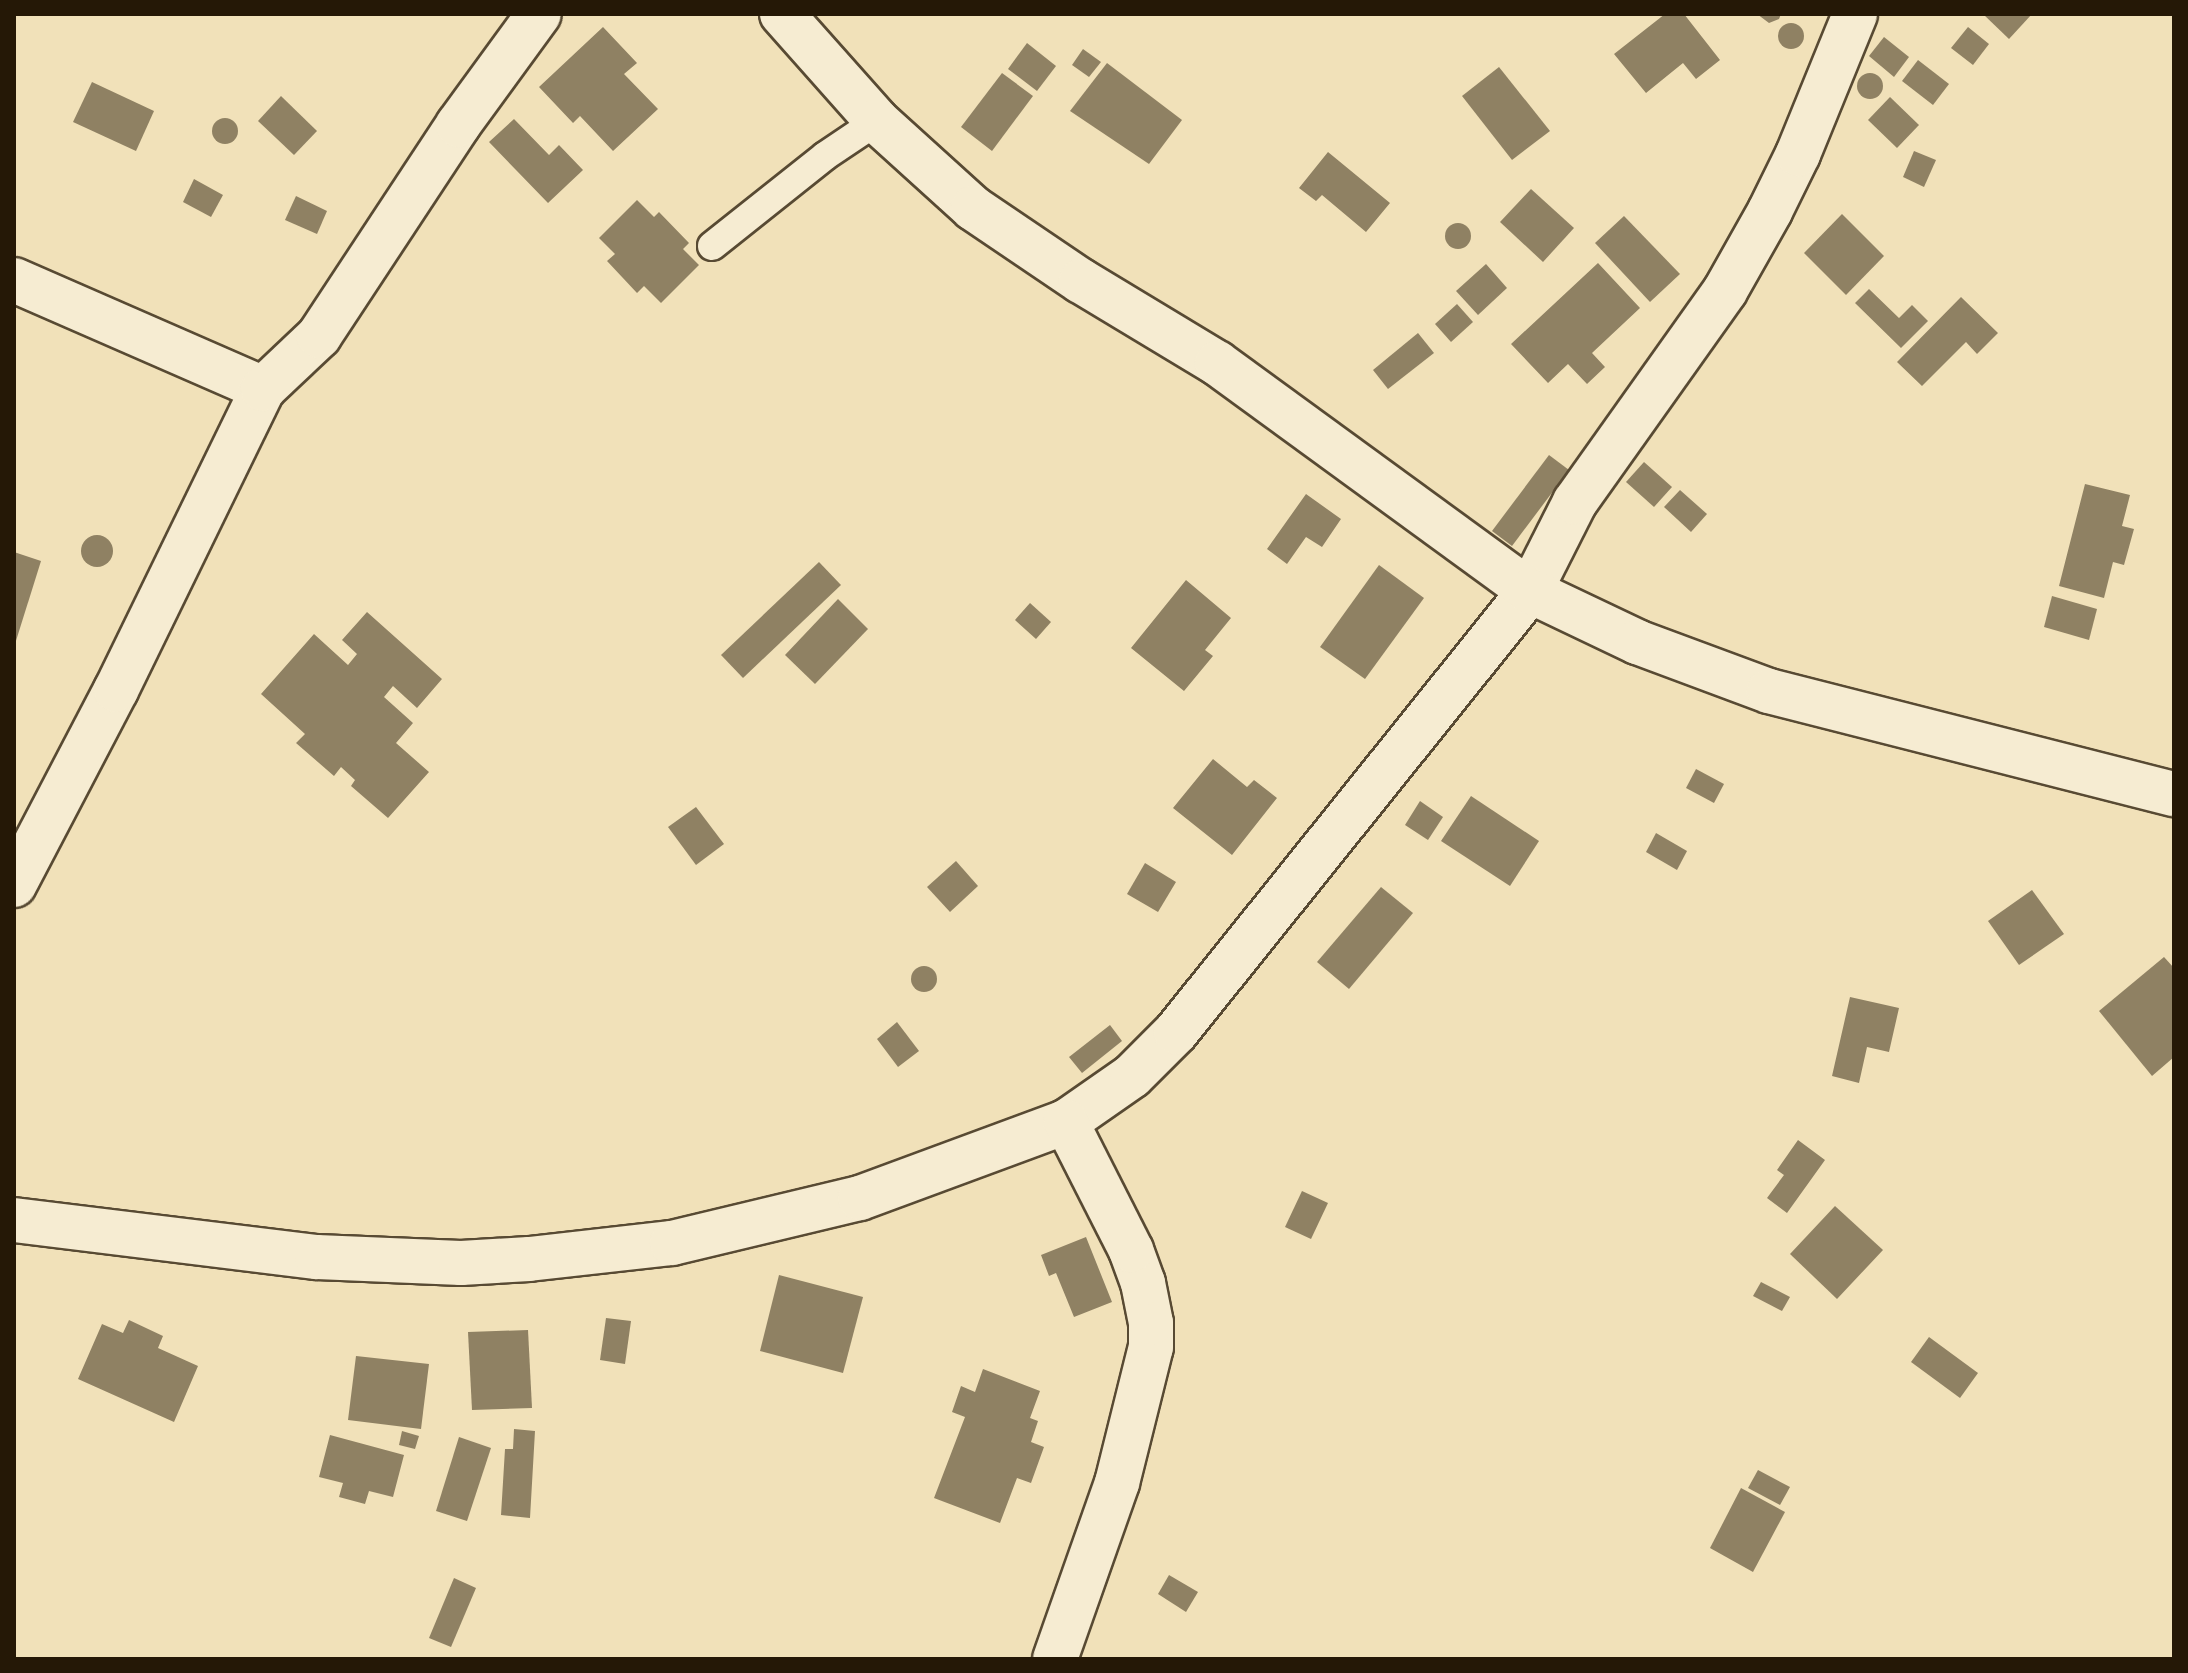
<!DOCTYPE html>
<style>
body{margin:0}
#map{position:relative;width:2188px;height:1673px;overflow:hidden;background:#f1e1b9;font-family:"IM FELL Great Primer",serif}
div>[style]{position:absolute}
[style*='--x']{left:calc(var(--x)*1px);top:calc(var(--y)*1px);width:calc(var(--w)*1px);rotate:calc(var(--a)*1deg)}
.building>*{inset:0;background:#8f8163}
.round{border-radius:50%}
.roads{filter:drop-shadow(2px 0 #584a33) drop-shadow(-2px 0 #584a33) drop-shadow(0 2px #584a33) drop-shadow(0 -2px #584a33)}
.service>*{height:28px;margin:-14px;padding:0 14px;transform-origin:14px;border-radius:14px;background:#f6ecd2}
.minor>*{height:44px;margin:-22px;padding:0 22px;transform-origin:22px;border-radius:22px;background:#f6ecd2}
.tertiary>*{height:44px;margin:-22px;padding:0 22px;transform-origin:22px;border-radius:22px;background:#f6ecd2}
span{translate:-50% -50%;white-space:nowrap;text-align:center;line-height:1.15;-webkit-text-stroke:8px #f6ecd2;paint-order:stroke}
.frame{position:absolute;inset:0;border:16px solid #251806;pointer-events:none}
</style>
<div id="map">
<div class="building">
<div style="clip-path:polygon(1665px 14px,1684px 14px,1720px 60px,1696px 79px,1683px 63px,1646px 93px,1614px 54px)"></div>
<div style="clip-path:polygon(1757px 14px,1781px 14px,1779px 19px,1769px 23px)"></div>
<div style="clip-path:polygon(1983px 14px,2032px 14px,2009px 39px)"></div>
<div class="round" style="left:1778px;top:23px;width:26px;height:26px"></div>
<div style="clip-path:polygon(603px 27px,637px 63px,624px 74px,658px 109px,613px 151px,580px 116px,573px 123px,539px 87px)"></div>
<div style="clip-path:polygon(1968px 27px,1989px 44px,1973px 65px,1951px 48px)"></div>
<div style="clip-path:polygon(1884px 37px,1909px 57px,1894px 77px,1869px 56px)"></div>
<div style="clip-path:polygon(1027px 43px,1056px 66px,1037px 91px,1008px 69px)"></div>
<div style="clip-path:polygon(1083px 49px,1101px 62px,1089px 77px,1072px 65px)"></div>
<div style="clip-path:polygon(1918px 60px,1949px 84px,1933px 105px,1902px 81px)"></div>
<div style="clip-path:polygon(1107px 63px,1182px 120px,1149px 164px,1070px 111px)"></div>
<div style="clip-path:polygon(1499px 67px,1550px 131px,1512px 160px,1462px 96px)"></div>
<div class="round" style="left:1857px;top:73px;width:26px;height:26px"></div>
<div style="clip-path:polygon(1002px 73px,1033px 96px,992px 151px,961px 127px)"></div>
<div style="clip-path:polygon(92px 82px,154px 111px,136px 151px,73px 122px)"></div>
<div style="clip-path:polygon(281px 96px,317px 131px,294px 155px,258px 121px)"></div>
<div style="clip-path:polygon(1890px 97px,1919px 125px,1897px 148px,1868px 120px)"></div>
<div class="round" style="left:212px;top:118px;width:26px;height:26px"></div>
<div style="clip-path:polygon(514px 119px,549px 155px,559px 145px,583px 170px,548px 203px,489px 142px)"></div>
<div style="clip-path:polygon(1914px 151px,1936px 160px,1924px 187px,1903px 177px)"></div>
<div style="clip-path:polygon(1328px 152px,1390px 203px,1366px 232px,1322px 195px,1316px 201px,1299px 188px)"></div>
<div style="clip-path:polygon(194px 179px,223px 195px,211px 217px,183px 202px)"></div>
<div style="clip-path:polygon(1531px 189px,1574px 228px,1543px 262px,1500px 222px)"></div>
<div style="clip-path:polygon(296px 196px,327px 211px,317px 234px,285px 220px)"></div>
<div style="clip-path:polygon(637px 200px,654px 217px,659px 212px,689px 243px,683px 249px,699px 265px,661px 303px,644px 286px,637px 293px,607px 261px,615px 254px,599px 238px)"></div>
<div style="clip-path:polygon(1842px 214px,1884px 256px,1846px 295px,1804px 253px)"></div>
<div style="clip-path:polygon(1624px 216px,1680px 274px,1650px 302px,1595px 243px)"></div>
<div class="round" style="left:1445px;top:223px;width:26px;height:26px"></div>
<div style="clip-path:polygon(1598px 263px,1640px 308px,1592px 353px,1605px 367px,1587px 384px,1568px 364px,1548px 383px,1511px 344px)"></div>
<div style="clip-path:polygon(1486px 264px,1507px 288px,1478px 315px,1456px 291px)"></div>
<div style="clip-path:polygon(1869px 289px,1899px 318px,1912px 305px,1928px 321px,1901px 348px,1855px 303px)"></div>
<div style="clip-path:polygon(1961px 297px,1998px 333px,1977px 354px,1966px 342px,1922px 386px,1897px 362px)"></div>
<div style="clip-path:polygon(1457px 304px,1473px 322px,1451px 342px,1435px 324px)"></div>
<div style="clip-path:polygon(1418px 333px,1434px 353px,1388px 389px,1373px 370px)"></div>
<div style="clip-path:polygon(1549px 455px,1569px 470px,1512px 546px,1492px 531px)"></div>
<div style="clip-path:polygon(1644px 462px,1672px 487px,1654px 507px,1626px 482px)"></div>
<div style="clip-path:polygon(2085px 484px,2130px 495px,2122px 526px,2134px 529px,2124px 565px,2113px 562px,2104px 598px,2059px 586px)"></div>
<div style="clip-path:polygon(1680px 490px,1707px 514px,1691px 532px,1664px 507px)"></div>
<div style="clip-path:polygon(1306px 494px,1341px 519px,1322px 547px,1306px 537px,1287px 564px,1267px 549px)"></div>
<div class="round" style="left:81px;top:535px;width:32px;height:32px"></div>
<div style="clip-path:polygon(14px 552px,41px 561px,15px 644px,14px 644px)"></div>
<div style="clip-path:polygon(819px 562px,841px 585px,743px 678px,721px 655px)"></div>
<div style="clip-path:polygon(1379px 565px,1424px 598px,1365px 679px,1320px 647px)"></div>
<div style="clip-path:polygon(1186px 580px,1231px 618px,1205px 650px,1213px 656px,1184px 691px,1131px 648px)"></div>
<div style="clip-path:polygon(2052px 596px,2097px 609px,2089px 640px,2044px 627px)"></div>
<div style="clip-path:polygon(838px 599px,868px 629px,815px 684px,785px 655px)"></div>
<div style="clip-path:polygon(1030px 603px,1051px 622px,1036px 639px,1015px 620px)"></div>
<div style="clip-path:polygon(367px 612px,442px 679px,417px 708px,393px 686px,384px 697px,413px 723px,396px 743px,429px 772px,388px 818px,351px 786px,355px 780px,341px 767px,334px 776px,296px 743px,305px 734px,261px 694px,314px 634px,348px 665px,357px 654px,342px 640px)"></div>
<div style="clip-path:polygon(1213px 759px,1247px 787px,1254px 780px,1277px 798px,1232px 855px,1173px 808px)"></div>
<div style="clip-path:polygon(1696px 769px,1724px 784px,1714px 803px,1686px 788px)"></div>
<div style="clip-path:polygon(1471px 796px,1539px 841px,1510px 886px,1441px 841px)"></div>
<div style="clip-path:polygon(1420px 801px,1443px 817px,1428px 840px,1405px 825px)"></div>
<div style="clip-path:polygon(696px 807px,724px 844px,696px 865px,668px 827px)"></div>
<div style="clip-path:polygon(1656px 833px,1687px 851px,1677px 870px,1646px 852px)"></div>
<div style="clip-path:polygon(956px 861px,978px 886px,950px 912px,927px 887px)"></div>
<div style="clip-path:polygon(1145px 863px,1176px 882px,1158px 912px,1127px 894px)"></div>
<div style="clip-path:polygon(1381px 887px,1413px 913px,1349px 989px,1317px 962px)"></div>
<div style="clip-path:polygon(2032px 890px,2064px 934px,2019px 965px,1988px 921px)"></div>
<div style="clip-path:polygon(2164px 957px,2174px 968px,2174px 1057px,2152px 1076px,2099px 1011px)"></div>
<div class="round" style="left:911px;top:966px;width:26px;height:26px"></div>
<div style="clip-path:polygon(1850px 997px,1899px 1008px,1889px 1052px,1867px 1047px,1859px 1083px,1832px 1076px)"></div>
<div style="clip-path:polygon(897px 1022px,919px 1051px,898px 1067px,877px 1039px)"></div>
<div style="clip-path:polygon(1110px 1025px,1122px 1041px,1082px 1073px,1069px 1057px)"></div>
<div style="clip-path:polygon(1798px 1140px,1825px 1160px,1787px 1213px,1767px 1198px,1784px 1175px,1777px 1170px)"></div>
<div style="clip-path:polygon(1302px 1191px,1328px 1203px,1311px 1239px,1285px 1227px)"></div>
<div style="clip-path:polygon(1835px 1206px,1883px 1250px,1837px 1299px,1790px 1254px)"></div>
<div style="clip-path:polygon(1086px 1237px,1112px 1302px,1074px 1317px,1056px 1273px,1049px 1276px,1041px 1255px)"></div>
<div style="clip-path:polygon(779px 1275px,863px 1297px,843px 1373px,760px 1351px)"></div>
<div style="clip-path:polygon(1761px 1282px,1790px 1297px,1782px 1311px,1753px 1296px)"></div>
<div style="clip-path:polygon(606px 1318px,631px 1321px,625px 1364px,600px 1360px)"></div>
<div style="clip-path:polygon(129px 1320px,163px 1336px,158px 1348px,198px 1366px,174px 1422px,78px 1379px,102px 1324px,123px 1333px)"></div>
<div style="clip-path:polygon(528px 1330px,532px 1408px,472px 1410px,468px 1332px)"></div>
<div style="clip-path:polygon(1929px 1337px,1978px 1373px,1960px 1398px,1911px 1362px)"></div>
<div style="clip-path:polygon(356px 1356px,429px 1364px,421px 1429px,348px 1420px)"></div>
<div style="clip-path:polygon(983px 1369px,1040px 1391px,1030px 1418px,1038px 1421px,1031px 1442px,1044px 1447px,1031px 1483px,1017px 1478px,1000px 1523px,934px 1498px,965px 1417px,952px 1412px,961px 1386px,975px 1392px)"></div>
<div style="clip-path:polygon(514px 1429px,535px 1431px,530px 1518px,501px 1515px,505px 1449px,513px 1449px)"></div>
<div style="clip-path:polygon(402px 1431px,419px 1436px,415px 1449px,399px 1445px)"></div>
<div style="clip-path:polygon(330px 1435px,404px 1455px,393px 1497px,369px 1491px,365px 1504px,339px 1497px,343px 1483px,319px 1477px)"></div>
<div style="clip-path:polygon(459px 1437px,491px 1448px,467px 1521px,436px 1511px)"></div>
<div style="clip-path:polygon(1758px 1470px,1790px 1487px,1780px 1505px,1748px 1488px)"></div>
<div style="clip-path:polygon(1741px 1488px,1785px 1512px,1753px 1572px,1710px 1548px)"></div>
<div style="clip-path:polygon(1169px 1575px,1198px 1592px,1186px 1612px,1158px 1594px)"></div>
<div style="clip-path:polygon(454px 1578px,476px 1588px,451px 1647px,429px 1638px)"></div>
</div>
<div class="roads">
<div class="service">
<div style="--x:712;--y:246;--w:144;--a:-38.5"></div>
<div style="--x:825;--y:156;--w:63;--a:-33.9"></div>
</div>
<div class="minor">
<div style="--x:14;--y:280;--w:272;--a:23.6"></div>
<div style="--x:14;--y:885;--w:220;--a:-62.4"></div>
<div style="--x:116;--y:690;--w:335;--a:-64"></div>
<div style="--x:263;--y:389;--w:77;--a:-43.4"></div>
<div style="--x:319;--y:336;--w:253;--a:-56.6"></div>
<div style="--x:458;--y:125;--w:137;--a:-53.9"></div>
<div style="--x:14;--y:1220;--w:305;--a:7"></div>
<div style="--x:317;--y:1257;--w:144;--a:2.4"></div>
<div style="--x:461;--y:1263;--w:68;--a:-3.4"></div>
<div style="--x:529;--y:1259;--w:144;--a:-6.4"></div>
<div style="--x:672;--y:1243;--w:193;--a:-13.5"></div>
<div style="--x:860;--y:1198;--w:220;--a:-20.3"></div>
<div style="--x:1066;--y:1122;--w:80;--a:-34.9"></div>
<div style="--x:1132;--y:1076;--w:62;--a:-45"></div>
<div style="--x:1176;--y:1032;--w:566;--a:-51.25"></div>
<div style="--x:1530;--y:591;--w:100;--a:-63.2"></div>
<div style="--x:1575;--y:502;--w:259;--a:-54.6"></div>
<div style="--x:1725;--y:291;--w:92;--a:-60.6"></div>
<div style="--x:1770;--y:211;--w:64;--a:-63.8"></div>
<div style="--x:1798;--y:154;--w:151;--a:-67.8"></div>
<div style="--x:1055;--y:1659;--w:187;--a:-70.6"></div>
<div style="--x:1117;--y:1483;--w:140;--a:-76"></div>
<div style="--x:1151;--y:1347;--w:24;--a:-90"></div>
<div style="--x:1151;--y:1323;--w:41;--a:-101.3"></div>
<div style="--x:1143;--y:1283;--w:35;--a:-110"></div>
<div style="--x:1131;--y:1250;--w:144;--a:-116.9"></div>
</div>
<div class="tertiary">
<div style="--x:782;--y:14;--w:143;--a:48.4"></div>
<div style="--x:877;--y:121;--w:130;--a:42.2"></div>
<div style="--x:973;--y:208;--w:130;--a:34.1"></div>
<div style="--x:1081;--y:281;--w:159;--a:31.1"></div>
<div style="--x:1217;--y:363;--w:387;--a:36.1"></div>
<div style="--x:1530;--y:591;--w:119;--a:25.5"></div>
<div style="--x:1637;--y:642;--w:141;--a:20.4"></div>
<div style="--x:1769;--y:691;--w:418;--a:14.3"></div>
</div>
</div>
<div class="frame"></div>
</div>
